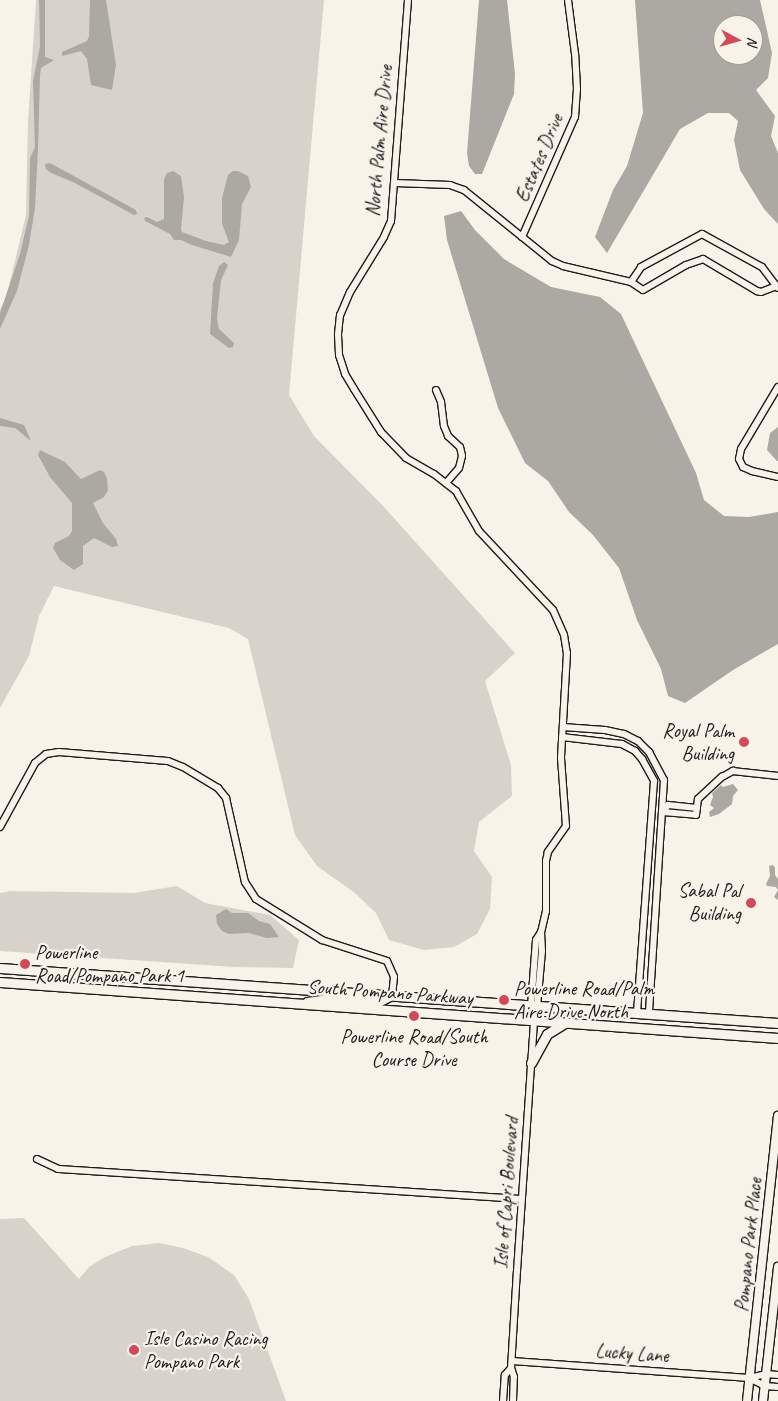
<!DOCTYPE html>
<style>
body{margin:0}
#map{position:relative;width:778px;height:1401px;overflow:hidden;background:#f7f3e8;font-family:Caveat,sans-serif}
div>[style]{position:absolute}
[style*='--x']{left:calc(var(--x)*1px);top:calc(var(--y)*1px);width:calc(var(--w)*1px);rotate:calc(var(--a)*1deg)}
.green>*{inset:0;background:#d7d3cb}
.water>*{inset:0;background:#aca9a2}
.roads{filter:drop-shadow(1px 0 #1c1c1c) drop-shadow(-1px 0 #1c1c1c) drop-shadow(0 1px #1c1c1c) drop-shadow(0 -1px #1c1c1c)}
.minor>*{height:6px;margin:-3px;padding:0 3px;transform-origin:3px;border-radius:3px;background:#f7f3e8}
.tertiary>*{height:8px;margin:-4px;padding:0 4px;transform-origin:4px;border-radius:4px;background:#f7f3e8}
.secondary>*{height:9px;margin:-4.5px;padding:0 4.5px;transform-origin:4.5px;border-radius:4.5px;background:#f7f3e8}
.dots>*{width:14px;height:14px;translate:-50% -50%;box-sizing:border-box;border:2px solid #f7f3e8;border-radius:50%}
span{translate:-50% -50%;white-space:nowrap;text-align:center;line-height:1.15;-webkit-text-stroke:4.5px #f7f3e8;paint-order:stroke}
.street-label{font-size:20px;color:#1c1c1c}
.poi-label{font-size:20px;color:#1c1c1c}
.right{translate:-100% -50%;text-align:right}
.left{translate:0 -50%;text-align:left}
.north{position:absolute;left:713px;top:15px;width:50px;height:50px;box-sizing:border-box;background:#f7f3e8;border:1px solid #9f9d96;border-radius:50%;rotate:96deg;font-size:14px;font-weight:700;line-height:20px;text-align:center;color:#1c1c1c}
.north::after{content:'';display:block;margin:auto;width:18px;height:22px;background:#d1495b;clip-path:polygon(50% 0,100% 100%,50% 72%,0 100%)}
</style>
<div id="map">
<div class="green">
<div style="clip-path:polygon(36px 0,324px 0,289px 395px,314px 436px,384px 507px,515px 653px,485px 681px,511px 765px,512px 796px,479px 822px,474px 851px,492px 877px,490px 909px,477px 934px,454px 947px,424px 950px,389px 940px,376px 913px,355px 893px,317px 866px,295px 835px,248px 639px,229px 628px,54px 586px,39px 616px,29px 656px,0 708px,0 309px,6px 298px,26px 215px,28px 122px)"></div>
<div style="clip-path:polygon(177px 886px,205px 903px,270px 915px,299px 940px,293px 968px,234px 967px,0 951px,0 893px,10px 891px,133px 893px)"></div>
<div style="clip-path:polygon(24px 1218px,79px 1279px,89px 1267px,105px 1257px,132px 1246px,159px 1243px,183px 1248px,208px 1257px,234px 1275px,249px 1299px,286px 1401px,0 1401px,0 1219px)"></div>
</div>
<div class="water">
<div style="clip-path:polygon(39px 0,45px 0,45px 57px,54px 60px,41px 68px,40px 75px,38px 149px,35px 208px,29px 245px,17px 291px,0 329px,0 313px,20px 254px,29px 215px,30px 158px,35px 147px,33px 81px,40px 46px)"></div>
<div style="clip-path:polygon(90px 0,106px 0,116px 65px,112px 90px,91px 85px,87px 59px,81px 51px,62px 56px,62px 52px,87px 41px,89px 36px)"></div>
<div style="clip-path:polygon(479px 0,507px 0,515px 74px,514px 94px,482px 174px,475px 174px,469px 166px,467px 153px)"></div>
<div style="clip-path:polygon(evenodd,635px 0,760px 0,772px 53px,768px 78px,756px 90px,775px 116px,771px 136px,778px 153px,778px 224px,764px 209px,740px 170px,734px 140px,738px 121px,729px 113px,708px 113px,680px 129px,607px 253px,595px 237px,613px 190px,627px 166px,643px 113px,635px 0,723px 25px,753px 25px,753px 55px,723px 55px,723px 25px)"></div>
<div style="clip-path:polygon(50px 163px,136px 210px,137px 214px,134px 215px,73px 182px,51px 173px,46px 169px,45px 164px)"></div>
<div style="clip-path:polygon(173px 171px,181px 176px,184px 197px,181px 229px,182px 232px,206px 241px,224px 245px,229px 242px,222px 224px,222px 198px,228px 175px,233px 171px,238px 171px,248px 176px,251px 187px,242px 204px,239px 240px,231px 257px,192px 245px,181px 240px,174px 240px,170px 234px,145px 221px,144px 218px,147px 217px,157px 222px,164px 219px,164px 179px,167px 173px)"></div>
<div style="clip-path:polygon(461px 211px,475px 230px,504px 259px,551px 287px,600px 297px,621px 314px,696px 473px,704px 500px,724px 516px,749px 517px,778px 512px,778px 644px,733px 670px,685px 703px,668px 696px,661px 669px,637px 620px,619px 568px,593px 535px,569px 512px,548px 481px,525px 463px,498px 408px,447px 240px,444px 216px)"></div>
<div style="clip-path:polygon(224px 262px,228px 265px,221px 280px,217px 319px,219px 329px,234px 343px,233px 347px,229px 348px,210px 334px,213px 283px,219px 266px)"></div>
<div style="clip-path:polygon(0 418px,24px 425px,31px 441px,15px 428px,0 426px)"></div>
<div style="clip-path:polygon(778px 427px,778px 461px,777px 461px,767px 450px,770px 433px)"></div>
<div style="clip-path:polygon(40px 450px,65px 462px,81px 479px,100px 470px,104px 472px,107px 478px,108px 490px,104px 497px,93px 503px,103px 523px,116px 539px,118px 546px,112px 547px,94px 538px,83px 546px,83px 564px,74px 570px,60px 560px,53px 548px,55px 543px,69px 536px,72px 531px,72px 503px,50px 477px,38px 455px)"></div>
<div style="clip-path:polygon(733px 784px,738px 790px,733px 796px,732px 804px,719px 814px,710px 817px,709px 812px,714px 808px,710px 805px,713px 797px,712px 793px,721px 785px,723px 787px)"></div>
<div style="clip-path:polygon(773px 865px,775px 868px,775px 875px,778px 879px,778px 900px,774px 897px,778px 890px,776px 887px,767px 886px,766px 884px,770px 876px,769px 866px)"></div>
<div style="clip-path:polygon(226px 909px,232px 913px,248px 913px,259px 921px,270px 924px,279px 937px,267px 938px,249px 933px,229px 934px,222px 931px,217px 924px,216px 915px)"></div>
</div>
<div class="roads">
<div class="minor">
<div style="--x:408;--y:0;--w:222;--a:94.4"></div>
<div style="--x:391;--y:221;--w:17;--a:114"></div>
<div style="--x:384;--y:237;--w:65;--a:121.7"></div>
<div style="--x:350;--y:292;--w:25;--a:113"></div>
<div style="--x:340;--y:315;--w:20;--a:96"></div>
<div style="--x:338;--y:335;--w:20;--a:87"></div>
<div style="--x:339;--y:355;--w:20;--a:72"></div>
<div style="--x:345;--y:374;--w:17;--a:59"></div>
<div style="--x:354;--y:389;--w:51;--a:57.9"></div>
<div style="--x:381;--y:432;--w:36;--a:46"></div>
<div style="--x:406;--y:458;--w:32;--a:30"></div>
<div style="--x:434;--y:474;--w:28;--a:38"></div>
<div style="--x:456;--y:491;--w:46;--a:60.1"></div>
<div style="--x:479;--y:531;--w:108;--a:46.9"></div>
<div style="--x:553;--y:610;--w:27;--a:66"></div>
<div style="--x:564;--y:635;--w:18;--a:81"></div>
<div style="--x:567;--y:653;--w:105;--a:93.3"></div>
<div style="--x:561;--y:758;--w:68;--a:85.8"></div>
<div style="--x:566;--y:826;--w:32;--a:125"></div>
<div style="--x:548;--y:852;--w:9;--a:103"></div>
<div style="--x:546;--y:861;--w:50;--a:90"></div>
<div style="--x:546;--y:911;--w:22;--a:103"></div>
<div style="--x:541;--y:932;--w:9;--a:122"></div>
<div style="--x:536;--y:940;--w:66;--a:94.3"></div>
<div style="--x:531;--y:1006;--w:14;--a:78"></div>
<div style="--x:395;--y:183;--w:55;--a:2.1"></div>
<div style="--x:450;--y:185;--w:15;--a:20"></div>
<div style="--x:464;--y:190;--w:113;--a:38.9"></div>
<div style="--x:552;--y:261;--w:12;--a:24"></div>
<div style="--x:563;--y:266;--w:70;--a:13.2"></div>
<div style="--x:631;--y:282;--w:14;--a:34"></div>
<div style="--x:643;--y:290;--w:50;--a:-30.2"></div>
<div style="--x:686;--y:265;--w:18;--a:-19"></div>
<div style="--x:703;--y:259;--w:63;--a:30.7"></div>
<div style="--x:757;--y:291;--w:4;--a:14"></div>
<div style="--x:761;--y:292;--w:17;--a:-21"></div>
<div style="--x:522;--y:237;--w:131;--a:-66.2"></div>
<div style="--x:575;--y:117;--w:28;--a:-86"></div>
<div style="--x:577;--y:89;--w:35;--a:-93"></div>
<div style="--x:575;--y:54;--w:54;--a:-97.4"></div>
<div style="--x:631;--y:282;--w:18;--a:-56"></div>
<div style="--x:641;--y:267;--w:69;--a:-28.4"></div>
<div style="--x:702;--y:234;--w:68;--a:28.8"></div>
<div style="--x:762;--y:267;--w:26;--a:53"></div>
<div style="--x:778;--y:387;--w:72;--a:120.8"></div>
<div style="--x:741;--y:449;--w:10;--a:101"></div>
<div style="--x:739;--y:459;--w:9;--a:63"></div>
<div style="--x:743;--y:467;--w:10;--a:24"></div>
<div style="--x:752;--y:471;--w:27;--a:13"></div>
<div style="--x:436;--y:390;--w:13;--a:67"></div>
<div style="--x:441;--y:402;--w:24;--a:83"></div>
<div style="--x:444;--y:426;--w:11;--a:68"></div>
<div style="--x:448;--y:436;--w:16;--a:43"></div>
<div style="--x:460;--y:447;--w:9;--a:77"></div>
<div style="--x:462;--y:456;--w:12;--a:104"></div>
<div style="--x:459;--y:468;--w:20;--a:131"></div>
<div style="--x:563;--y:727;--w:42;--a:4.1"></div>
<div style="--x:605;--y:730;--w:19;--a:12"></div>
<div style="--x:624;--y:734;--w:16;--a:27"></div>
<div style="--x:638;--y:741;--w:16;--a:45"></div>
<div style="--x:649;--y:752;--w:32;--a:62"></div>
<div style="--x:664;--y:780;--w:233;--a:93.7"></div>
<div style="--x:562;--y:737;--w:60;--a:6.7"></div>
<div style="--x:622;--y:744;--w:15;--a:28"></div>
<div style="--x:635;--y:751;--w:11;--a:49"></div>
<div style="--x:642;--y:759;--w:25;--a:61"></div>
<div style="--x:654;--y:781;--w:233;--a:94.2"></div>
<div style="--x:697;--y:808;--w:29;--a:-174"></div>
<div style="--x:668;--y:805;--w:9;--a:126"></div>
<div style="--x:663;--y:812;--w:33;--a:5"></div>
<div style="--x:696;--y:815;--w:16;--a:-83"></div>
<div style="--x:698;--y:799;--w:33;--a:-43"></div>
<div style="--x:722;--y:777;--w:13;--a:-29"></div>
<div style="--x:733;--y:771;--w:45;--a:6.3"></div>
<div style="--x:0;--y:827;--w:73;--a:-61.3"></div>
<div style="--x:35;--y:763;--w:14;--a:-39"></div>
<div style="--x:46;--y:754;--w:13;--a:-9"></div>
<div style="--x:59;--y:752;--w:109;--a:4.7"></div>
<div style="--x:168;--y:761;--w:16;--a:22"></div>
<div style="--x:183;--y:767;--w:41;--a:31"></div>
<div style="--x:218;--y:788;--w:13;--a:51"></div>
<div style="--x:226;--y:798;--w:86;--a:77.3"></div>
<div style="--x:245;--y:882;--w:20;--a:57"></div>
<div style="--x:256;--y:899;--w:78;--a:31.8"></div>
<div style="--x:322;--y:940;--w:68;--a:17.9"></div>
<div style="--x:387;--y:961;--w:17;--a:66"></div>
<div style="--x:394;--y:977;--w:18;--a:96"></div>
<div style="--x:42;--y:985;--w:15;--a:-82"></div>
<div style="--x:37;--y:1159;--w:23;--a:25"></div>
<div style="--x:58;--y:1169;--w:464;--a:3.7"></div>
<div style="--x:512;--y:1361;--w:238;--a:4.1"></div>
<div style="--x:749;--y:1378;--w:17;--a:-13"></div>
<div style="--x:766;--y:1374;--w:12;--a:5"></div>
<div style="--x:749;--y:1378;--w:18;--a:27"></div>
<div style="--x:765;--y:1386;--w:13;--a:4"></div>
<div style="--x:503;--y:1401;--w:26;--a:-86"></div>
<div style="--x:505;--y:1375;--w:9;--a:-49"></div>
<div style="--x:513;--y:1401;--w:24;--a:-88"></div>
<div style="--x:514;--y:1377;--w:9;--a:-108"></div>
<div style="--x:511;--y:1368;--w:97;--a:-86.5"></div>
<div style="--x:517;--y:1271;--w:252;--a:-86.1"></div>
<div style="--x:534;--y:1020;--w:13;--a:-77"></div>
<div style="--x:537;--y:1007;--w:56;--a:-84.9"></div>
<div style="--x:542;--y:951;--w:19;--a:-93"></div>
</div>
<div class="tertiary">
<div style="--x:747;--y:1401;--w:287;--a:-83.8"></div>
<div style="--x:763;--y:1401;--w:135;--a:-83.6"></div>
</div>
<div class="secondary">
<div style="--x:0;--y:968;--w:780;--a:4.04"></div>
<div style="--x:0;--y:982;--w:780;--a:4.12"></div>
<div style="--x:307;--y:1002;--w:21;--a:-8"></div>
<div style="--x:328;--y:999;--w:48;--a:4.8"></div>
<div style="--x:376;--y:1003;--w:18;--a:-27"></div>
<div style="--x:531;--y:1063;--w:33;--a:-61"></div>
<div style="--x:547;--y:1034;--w:22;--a:-32"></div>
</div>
</div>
<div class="dots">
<div style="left:744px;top:742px;background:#d1495b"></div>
<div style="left:751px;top:903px;background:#d1495b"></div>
<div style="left:25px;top:964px;background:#d1495b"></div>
<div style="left:504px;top:1000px;background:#d1495b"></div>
<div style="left:414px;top:1016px;background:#d1495b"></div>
<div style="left:134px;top:1350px;background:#d1495b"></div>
</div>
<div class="street-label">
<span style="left:379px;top:141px;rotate:-85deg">North Palm Aire Drive</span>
<span style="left:539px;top:158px;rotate:-67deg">Estates Drive</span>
<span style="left:390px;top:992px;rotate:4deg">South Pompano Parkway</span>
<span style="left:506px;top:1193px;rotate:-86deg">Isle of Capri Boulevard</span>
<span style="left:748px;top:1245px;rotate:-84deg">Pompano Park Place</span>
<span style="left:632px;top:1353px;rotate:4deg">Lucky Lane</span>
</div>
<div class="poi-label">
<span class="right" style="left:734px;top:742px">Royal Palm<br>Building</span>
<span class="right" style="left:741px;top:902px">Sabal Pal<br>Building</span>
<span class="left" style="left:35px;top:964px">Powerline<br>Road/Pompano Park 1</span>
<span class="left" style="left:514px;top:1000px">Powerline Road/Palm<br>Aire Drive North</span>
<span style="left:414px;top:1048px">Powerline Road/South<br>Course Drive</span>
<span class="left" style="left:144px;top:1350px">Isle Casino Racing<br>Pompano Park</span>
</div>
<div class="north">N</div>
</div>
